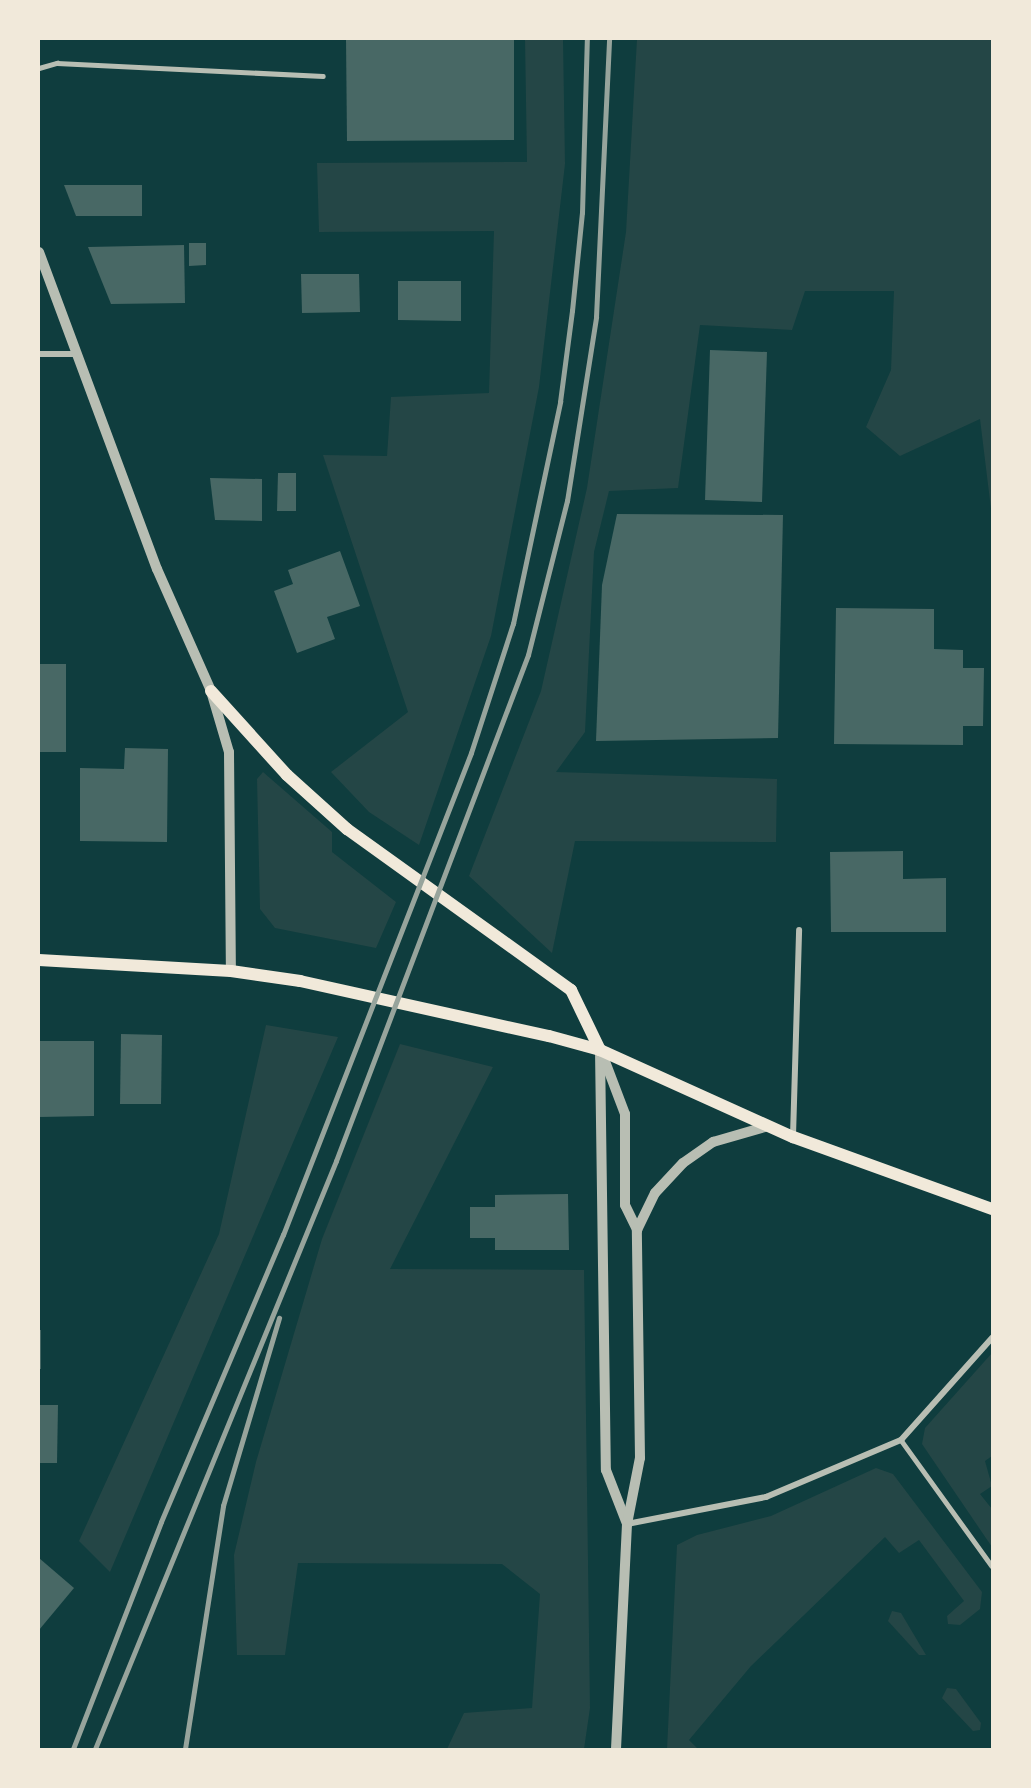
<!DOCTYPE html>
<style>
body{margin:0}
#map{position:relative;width:1031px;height:1788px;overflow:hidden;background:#0f3d3e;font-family:Jost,sans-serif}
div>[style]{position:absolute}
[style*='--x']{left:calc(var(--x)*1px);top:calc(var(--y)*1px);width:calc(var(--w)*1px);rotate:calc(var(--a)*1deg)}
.green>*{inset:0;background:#244646}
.building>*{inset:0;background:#486865}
.service>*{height:4.5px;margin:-2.25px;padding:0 2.25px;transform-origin:2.25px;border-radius:2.25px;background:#b8beb3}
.minor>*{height:6px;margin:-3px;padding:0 3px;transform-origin:3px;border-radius:3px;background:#b8beb3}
.tertiary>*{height:10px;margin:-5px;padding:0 5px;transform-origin:5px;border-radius:5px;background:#b8beb3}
.secondary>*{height:12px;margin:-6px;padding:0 6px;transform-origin:6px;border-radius:6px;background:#f1e9da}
.rail>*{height:4.5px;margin:-2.25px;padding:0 2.25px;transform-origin:2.25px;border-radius:2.25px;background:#97a49c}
span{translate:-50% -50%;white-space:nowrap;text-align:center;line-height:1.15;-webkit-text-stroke:6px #f1e9da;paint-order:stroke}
.frame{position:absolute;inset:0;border:40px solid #f1e9da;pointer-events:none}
</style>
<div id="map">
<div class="green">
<div style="clip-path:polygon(525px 39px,563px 39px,565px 164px,539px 387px,491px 636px,419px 845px,369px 812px,331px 772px,408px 712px,323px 455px,387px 456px,391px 397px,489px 393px,494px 231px,319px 232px,317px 163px,527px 162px)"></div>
<div style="clip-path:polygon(637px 39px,992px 39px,992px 517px,980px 419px,900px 456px,866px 427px,891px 370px,894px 291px,805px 291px,792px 330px,700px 325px,678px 488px,609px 491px,594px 552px,585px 732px,556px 772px,777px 779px,776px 842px,575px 841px,552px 953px,469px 876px,541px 691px,587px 488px,626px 232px)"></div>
<div style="clip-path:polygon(263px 772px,332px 832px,332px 852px,396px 902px,376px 948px,275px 928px,260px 909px,257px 779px)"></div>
<div style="clip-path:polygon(266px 1025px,338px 1037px,110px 1572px,79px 1541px,219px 1234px)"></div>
<div style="clip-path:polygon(400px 1044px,493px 1067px,390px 1269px,584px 1270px,590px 1708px,584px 1749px,447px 1749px,464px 1713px,532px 1708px,540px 1594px,502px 1564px,298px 1563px,285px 1655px,237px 1655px,234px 1555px,256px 1462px,322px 1239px)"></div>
<div style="clip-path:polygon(992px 1353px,992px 1456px,985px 1461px,992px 1486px,980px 1494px,992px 1509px,992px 1547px,922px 1444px,925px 1428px)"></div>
<div style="clip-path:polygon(876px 1468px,893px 1474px,982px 1592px,980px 1609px,960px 1625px,948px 1624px,947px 1616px,964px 1601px,919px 1540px,899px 1553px,885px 1537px,751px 1666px,689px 1740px,698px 1749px,667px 1749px,677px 1545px,697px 1535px,771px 1516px)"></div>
<div style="clip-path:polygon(892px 1611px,901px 1613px,926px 1655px,919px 1655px,888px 1621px)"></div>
<div style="clip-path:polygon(947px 1688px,956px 1689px,981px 1723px,980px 1730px,973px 1731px,942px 1698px)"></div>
</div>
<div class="building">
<div style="clip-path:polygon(346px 39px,514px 39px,514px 140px,347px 141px)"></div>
<div style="clip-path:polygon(64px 185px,142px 185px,142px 216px,76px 216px)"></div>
<div style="clip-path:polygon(189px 243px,206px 243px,206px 265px,189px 266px)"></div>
<div style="clip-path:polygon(184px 245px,185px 303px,111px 304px,88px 247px)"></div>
<div style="clip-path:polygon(301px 274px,359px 274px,360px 312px,302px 313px)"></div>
<div style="clip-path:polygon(398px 281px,461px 281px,461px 321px,398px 320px)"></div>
<div style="clip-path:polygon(710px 350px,767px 352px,762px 502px,705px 500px)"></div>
<div style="clip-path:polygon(278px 473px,296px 473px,296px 511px,277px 511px)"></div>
<div style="clip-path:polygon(210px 478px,262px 479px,262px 521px,215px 520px)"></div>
<div style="clip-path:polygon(617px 514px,783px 515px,778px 738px,596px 741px,602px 585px)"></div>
<div style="clip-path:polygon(340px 551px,360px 606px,327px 617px,335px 639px,297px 653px,274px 591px,293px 584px,288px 570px)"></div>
<div style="clip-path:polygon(836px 608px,934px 609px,934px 649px,963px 650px,963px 668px,984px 668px,983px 726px,963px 726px,963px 745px,834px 744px)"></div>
<div style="clip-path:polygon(39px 664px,66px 664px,66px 752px,39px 752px)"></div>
<div style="clip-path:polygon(125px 748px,168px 749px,167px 842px,80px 841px,80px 768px,124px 769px)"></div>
<div style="clip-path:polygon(903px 851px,903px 879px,946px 878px,946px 932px,831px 932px,830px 852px)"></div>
<div style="clip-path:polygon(121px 1034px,162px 1035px,161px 1104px,120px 1104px)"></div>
<div style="clip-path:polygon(39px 1041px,94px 1041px,94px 1116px,39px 1117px)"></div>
<div style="clip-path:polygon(568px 1194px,569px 1250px,495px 1250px,495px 1238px,470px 1238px,470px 1207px,495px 1207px,495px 1195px)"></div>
<div style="clip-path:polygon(39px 1330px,41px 1330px,41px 1369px,39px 1369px)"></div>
<div style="clip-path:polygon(39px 1405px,58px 1405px,57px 1463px,39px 1463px)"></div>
<div style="clip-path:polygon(39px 1558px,74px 1588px,39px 1630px)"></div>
</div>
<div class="service">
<div style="--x:39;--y:68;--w:19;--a:-16"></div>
<div style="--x:57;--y:63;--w:266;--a:2.8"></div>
<div style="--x:901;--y:1440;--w:155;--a:54.2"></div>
</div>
<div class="minor">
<div style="--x:39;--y:354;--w:39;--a:0"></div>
<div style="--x:793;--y:1136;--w:206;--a:-88.3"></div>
<div style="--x:627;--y:1524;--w:142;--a:-11"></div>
<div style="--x:766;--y:1497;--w:147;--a:-22.9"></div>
<div style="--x:901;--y:1440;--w:137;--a:-48.3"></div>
</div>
<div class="tertiary">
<div style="--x:39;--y:252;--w:338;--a:69.6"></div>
<div style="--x:157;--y:569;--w:133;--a:66.1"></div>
<div style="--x:211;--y:691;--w:64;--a:73.6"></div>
<div style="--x:229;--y:752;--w:219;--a:89.5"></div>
<div style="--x:600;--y:1050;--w:420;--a:89.2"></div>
<div style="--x:606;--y:1470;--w:58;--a:68.7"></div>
<div style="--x:603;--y:1056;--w:62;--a:69.2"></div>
<div style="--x:625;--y:1114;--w:91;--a:90"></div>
<div style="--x:625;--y:1205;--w:28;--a:64"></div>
<div style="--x:616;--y:1749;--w:225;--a:-87.2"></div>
<div style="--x:627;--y:1524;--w:67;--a:-78.9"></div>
<div style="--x:640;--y:1458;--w:228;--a:-90.8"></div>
<div style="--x:637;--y:1230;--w:41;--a:-64.1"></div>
<div style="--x:655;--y:1193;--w:41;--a:-47"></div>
<div style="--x:683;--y:1163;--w:37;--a:-35"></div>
<div style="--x:713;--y:1142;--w:57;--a:-16.2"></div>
</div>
<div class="secondary">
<div style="--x:211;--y:691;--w:113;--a:47.9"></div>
<div style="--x:287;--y:775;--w:81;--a:42"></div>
<div style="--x:347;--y:829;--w:276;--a:35.7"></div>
<div style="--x:571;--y:990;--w:67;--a:64.2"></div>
<div style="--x:39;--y:960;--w:192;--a:3.3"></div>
<div style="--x:231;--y:971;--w:70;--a:8.2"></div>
<div style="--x:300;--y:981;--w:255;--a:12.5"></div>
<div style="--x:549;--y:1036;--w:53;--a:15.4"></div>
<div style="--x:600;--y:1050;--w:212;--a:24.3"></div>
<div style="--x:793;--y:1137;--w:212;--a:19.9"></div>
</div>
<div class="rail">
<div style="--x:73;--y:1749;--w:243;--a:-68.8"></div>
<div style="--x:161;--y:1522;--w:312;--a:-67"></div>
<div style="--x:283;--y:1235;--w:517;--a:-68.69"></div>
<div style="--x:471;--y:753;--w:136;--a:-72"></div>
<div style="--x:513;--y:624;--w:227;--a:-78"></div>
<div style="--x:560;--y:402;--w:92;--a:-82.5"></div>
<div style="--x:572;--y:311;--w:99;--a:-84.2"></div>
<div style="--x:582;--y:213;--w:174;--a:-88.4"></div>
<div style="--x:95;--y:1749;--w:635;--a:-67.71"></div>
<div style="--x:336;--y:1161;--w:541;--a:-69.22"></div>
<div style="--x:528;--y:655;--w:159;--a:-75.8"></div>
<div style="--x:567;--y:501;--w:186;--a:-81"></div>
<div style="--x:596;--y:317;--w:278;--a:-87.3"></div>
<div style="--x:185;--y:1749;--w:246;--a:-81.1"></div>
<div style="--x:223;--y:1506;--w:196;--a:-73.4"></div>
</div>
<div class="frame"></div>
</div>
